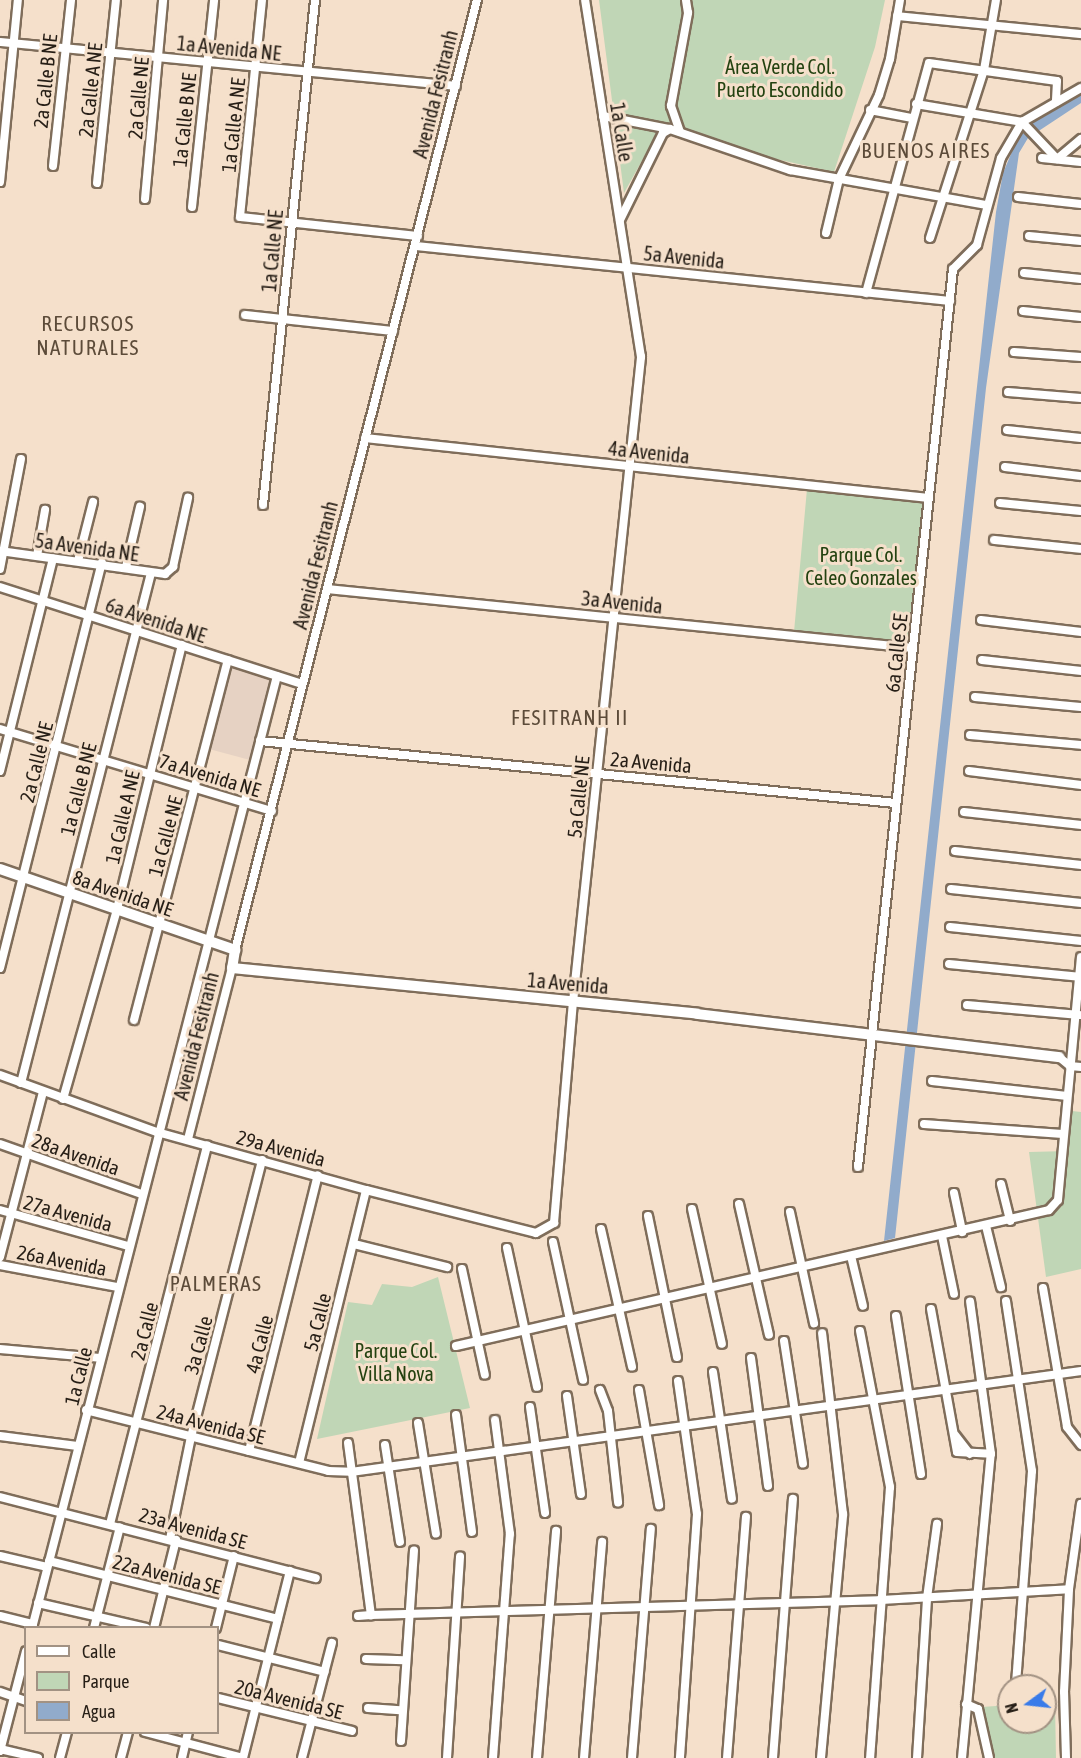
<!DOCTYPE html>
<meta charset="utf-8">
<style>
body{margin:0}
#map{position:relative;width:1081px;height:1758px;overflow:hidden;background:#f5e0cb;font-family:"Asap Condensed",sans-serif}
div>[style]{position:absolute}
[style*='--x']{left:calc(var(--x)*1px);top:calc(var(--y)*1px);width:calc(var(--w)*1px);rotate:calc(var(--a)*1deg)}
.education>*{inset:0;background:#e6d2c3}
.green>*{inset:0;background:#c0d6b6}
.water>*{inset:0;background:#91abcb}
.roads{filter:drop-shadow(2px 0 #7f6d5a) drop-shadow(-2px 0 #7f6d5a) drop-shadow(0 2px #7f6d5a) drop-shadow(0 -2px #7f6d5a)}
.minor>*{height:8px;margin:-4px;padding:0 4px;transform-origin:4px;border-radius:4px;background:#fff}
.tertiary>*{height:10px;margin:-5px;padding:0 5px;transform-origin:5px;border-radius:5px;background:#fff}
span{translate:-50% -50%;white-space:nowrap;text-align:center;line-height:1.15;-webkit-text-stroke:6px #f5e0cb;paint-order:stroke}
.street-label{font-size:20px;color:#261e16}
.park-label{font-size:20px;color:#234210}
.neighbourhood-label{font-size:21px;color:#5c4b39;letter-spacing:1.5px}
.legend{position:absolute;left:24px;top:1626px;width:195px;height:108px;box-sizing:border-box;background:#f5e0cb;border:2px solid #a29283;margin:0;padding:8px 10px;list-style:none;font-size:18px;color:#261e16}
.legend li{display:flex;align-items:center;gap:12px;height:30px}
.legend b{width:30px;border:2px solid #a29283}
.north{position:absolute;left:997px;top:1674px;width:60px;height:60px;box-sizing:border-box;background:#f5e0cb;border:2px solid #a29283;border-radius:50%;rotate:255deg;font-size:16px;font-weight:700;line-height:24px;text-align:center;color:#261e16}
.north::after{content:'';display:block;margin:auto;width:21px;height:27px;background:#397be9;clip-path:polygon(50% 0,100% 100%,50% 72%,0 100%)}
</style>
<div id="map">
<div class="education">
<div style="clip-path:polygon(231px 667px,272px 678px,250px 760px,209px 749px)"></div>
</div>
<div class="green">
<div style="clip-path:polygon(599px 0,885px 0,875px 47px,834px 172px,776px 159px,663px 123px,624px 193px)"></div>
<div style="clip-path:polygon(807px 489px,928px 500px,913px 646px,794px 632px)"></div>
<div style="clip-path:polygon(1072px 1111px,1081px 1112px,1081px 1269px,1046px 1277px,1029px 1152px,1068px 1151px)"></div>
<div style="clip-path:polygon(438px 1277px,470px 1408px,317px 1439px,348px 1302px,372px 1305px,382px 1284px,412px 1287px)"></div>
<div style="clip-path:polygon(1055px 1703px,1056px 1758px,994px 1758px,982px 1707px,1009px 1705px,1009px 1722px,1045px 1722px,1045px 1704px)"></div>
</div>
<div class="water">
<div style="clip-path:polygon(1081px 92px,1081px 103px,1028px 138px,1019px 153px,986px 388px,895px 1238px,884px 1241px,996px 212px,1003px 173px,1021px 130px)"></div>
</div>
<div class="roads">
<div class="minor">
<div style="--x:262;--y:0;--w:218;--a:95.8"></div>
<div style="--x:240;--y:217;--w:179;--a:6.1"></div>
<div style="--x:897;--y:16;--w:185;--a:5.6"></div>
<div style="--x:0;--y:42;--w:458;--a:5.5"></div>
<div style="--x:916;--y:104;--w:108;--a:9.6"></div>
<div style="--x:1022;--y:122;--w:51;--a:46.6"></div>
<div style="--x:1057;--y:159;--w:31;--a:-40"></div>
<div style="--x:870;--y:110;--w:43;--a:10.8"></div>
<div style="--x:603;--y:116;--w:67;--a:11.1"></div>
<div style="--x:680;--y:132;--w:28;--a:-109"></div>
<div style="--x:671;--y:106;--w:95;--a:-79.6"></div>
<div style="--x:688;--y:13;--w:13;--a:-99"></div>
<div style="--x:1042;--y:158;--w:39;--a:6"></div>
<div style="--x:53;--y:166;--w:167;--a:-83.8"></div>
<div style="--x:0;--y:182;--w:183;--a:-84.4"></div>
<div style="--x:97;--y:183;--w:184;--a:-84.1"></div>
<div style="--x:1018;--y:197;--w:63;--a:6.3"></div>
<div style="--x:145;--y:199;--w:200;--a:-84.8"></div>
<div style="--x:192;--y:207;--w:208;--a:-83.9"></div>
<div style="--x:620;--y:220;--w:97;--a:-63.7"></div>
<div style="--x:663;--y:133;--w:8;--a:-30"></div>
<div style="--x:670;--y:129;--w:127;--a:18.9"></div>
<div style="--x:790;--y:170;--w:200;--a:10.1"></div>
<div style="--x:826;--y:233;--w:56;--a:-76.5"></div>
<div style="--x:839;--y:179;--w:93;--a:-64.5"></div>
<div style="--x:879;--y:95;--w:38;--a:-73"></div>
<div style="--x:890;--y:59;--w:60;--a:-80.4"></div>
<div style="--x:1029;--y:236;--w:52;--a:5.5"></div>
<div style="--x:930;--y:238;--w:176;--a:-72.2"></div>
<div style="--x:984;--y:70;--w:71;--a:-80.3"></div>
<div style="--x:416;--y:246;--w:537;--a:5.88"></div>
<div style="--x:1024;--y:273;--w:57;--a:6"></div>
<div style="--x:866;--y:293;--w:238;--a:-74.7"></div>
<div style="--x:929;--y:63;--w:129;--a:8"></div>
<div style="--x:1057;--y:81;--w:21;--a:93"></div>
<div style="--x:1023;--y:311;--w:58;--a:5.9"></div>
<div style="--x:245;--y:315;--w:149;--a:6.2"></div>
<div style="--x:1014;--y:352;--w:67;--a:4.3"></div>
<div style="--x:1008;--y:392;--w:73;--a:4.7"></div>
<div style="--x:1007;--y:430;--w:74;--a:6.2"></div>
<div style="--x:365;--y:438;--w:567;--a:6.07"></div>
<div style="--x:1005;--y:467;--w:77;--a:6.8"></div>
<div style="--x:1000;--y:503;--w:81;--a:5.6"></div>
<div style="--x:263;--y:505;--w:508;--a:-84.12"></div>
<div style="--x:994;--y:540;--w:87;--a:5.9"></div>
<div style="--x:0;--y:551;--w:167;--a:7.9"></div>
<div style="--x:165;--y:574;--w:11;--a:-41"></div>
<div style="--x:173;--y:567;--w:71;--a:-77.7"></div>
<div style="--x:37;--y:556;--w:47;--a:-80.1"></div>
<div style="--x:78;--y:561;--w:61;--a:-75.7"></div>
<div style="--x:126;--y:567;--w:62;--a:-76.9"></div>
<div style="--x:0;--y:569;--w:112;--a:-79.2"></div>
<div style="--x:0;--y:587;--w:317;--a:17.8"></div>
<div style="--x:327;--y:589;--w:589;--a:5.75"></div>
<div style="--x:981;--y:620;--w:101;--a:6.8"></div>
<div style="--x:982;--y:660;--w:100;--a:6.3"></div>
<div style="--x:975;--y:697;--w:106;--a:5.4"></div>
<div style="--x:0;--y:729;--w:284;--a:16.8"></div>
<div style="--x:970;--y:735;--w:111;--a:5.1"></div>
<div style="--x:260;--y:741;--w:639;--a:5.57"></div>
<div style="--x:0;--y:771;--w:219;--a:-76"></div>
<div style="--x:969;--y:771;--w:113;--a:7.1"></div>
<div style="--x:964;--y:812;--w:118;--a:6.3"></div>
<div style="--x:955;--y:851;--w:127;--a:6.3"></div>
<div style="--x:951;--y:889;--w:131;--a:6.1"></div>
<div style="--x:950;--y:927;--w:132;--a:6.1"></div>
<div style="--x:235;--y:950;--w:980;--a:-75.71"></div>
<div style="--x:949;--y:964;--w:133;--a:5.6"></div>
<div style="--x:0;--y:968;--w:418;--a:-75.9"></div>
<div style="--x:967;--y:1005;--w:113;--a:5.1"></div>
<div style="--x:134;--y:1020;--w:372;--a:-75.4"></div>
<div style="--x:1059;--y:1057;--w:14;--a:39"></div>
<div style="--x:1070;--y:1066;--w:11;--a:5"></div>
<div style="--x:0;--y:1075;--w:167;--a:20"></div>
<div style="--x:157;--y:1132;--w:217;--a:15.5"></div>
<div style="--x:366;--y:1190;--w:175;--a:14.2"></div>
<div style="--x:536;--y:1233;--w:21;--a:-29"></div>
<div style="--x:554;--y:1223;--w:222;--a:-85.1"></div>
<div style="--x:573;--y:1002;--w:649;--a:-83.98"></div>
<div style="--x:641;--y:357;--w:361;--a:-98.9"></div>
<div style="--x:932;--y:1081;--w:136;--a:6.3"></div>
<div style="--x:21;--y:1083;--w:526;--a:-75.7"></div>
<div style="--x:63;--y:1099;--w:198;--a:-74.1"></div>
<div style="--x:117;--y:909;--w:272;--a:-76.2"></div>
<div style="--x:924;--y:1124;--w:139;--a:4.1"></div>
<div style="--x:188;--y:1139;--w:177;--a:-75.6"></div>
<div style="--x:0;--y:1144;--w:150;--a:19.5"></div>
<div style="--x:858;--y:1167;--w:903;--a:-83.96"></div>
<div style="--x:953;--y:269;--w:34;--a:-45"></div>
<div style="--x:977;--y:245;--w:90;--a:-74.6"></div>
<div style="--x:1001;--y:158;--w:42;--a:-59.7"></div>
<div style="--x:1022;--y:122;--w:68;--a:-30"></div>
<div style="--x:1001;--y:1184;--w:38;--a:76"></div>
<div style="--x:954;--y:1193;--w:40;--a:78"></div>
<div style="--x:739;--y:1204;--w:134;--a:77.1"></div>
<div style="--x:692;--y:1209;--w:138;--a:77.5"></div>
<div style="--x:0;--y:1210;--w:133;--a:15.7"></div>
<div style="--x:790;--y:1212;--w:114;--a:77.8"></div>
<div style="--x:648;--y:1216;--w:144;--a:78.4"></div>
<div style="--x:986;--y:1226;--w:63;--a:76.2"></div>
<div style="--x:601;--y:1229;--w:141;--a:77.3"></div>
<div style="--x:942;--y:1236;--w:59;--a:78.3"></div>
<div style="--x:553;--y:1242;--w:141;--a:77.7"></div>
<div style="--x:354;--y:1244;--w:96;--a:13.9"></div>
<div style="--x:507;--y:1248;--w:142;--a:77.8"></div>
<div style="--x:851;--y:1256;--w:51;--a:76.5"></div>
<div style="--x:0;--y:1257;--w:171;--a:-75.4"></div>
<div style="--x:0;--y:1265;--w:120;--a:10.6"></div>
<div style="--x:462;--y:1269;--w:108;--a:77.8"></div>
<div style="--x:1043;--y:1288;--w:141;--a:80.2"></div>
<div style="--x:1067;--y:1427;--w:23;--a:52"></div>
<div style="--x:1006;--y:1301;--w:172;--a:81.3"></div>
<div style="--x:1032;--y:1471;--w:216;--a:94.3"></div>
<div style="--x:931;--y:1309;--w:145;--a:79.7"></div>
<div style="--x:957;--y:1452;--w:34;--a:3"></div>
<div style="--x:896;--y:1316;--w:160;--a:81"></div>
<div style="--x:860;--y:1331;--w:159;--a:79.1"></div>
<div style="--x:890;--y:1487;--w:272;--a:94.2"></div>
<div style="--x:784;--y:1341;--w:124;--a:81.2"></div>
<div style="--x:456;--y:1346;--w:608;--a:-12.92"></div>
<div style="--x:1049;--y:1210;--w:13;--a:-48"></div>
<div style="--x:1058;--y:1200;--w:244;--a:-84.6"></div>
<div style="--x:0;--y:1349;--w:100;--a:5.1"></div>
<div style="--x:751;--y:1358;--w:129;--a:82.4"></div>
<div style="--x:713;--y:1372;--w:128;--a:81.5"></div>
<div style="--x:678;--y:1381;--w:134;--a:81.9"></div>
<div style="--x:697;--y:1514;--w:245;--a:94"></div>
<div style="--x:600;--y:1390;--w:22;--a:69"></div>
<div style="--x:608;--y:1411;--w:92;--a:83.7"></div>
<div style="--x:639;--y:1390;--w:117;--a:80.1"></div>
<div style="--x:567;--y:1396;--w:99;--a:81.9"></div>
<div style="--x:530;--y:1407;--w:107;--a:81.9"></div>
<div style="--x:86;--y:1410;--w:250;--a:14.1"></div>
<div style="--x:328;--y:1471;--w:23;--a:2"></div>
<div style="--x:351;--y:1472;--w:737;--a:-7.88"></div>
<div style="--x:456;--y:1415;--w:118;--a:82.2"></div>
<div style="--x:418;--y:1423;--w:112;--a:80.8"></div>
<div style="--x:955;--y:1435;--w:24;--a:52"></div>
<div style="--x:0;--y:1436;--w:78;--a:7.4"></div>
<div style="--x:348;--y:1443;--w:174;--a:82.4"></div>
<div style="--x:371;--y:1615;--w:510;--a:-1.68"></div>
<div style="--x:881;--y:1600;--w:188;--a:-3.3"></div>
<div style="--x:385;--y:1445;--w:98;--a:81.2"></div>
<div style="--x:249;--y:1451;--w:284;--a:-76"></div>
<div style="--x:299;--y:1463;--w:281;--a:-76.2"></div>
<div style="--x:0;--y:1497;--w:326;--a:14.4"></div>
<div style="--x:110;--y:1524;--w:391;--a:-75.6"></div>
<div style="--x:170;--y:1539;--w:104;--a:-78.4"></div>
<div style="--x:191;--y:1437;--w:286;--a:-75.6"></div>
<div style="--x:0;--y:1556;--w:48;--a:13.2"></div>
<div style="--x:49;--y:1561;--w:236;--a:14.2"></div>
<div style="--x:38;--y:1603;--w:111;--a:13"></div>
<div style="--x:0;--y:1616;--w:34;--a:14"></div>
<div style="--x:358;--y:1616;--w:13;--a:-4"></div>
<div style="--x:32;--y:1628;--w:983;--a:-75.57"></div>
<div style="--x:94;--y:1628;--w:104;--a:-75.6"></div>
<div style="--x:154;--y:1628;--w:91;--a:-76"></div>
<div style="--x:216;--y:1628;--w:74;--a:-76"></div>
<div style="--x:218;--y:1645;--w:110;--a:14.2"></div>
<div style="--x:366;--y:1659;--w:38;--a:2"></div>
<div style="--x:0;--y:1692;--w:28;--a:19"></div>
<div style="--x:218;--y:1698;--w:138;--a:13.8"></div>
<div style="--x:966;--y:1704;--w:13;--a:23"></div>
<div style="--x:978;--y:1709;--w:50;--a:77.3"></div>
<div style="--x:368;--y:1708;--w:32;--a:4"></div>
<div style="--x:145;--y:1732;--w:101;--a:14.9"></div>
<div style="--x:243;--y:1758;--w:193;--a:-75.9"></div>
<div style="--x:401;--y:1741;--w:191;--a:-86.1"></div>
<div style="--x:0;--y:1749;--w:39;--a:13"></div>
<div style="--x:0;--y:1751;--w:103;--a:-75.4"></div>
<div style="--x:60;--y:1758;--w:27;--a:-75"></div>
<div style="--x:121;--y:1758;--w:27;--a:-75"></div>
<div style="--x:182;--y:1758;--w:27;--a:-77"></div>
<div style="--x:302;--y:1758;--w:119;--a:-75.4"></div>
<div style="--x:447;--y:1758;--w:202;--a:-86.3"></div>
<div style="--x:493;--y:1758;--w:225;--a:-85.7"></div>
<div style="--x:510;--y:1534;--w:115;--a:-97.5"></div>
<div style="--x:537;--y:1758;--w:228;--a:-85.2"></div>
<div style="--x:584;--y:1758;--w:217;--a:-85.2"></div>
<div style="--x:632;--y:1758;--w:230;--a:-85.3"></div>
<div style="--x:727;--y:1758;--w:242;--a:-85.5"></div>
<div style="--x:773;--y:1758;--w:260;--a:-85.6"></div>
<div style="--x:821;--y:1758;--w:245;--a:-84.8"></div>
<div style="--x:843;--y:1514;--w:182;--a:-96.6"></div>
<div style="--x:917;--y:1758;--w:160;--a:-86.4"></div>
<div style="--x:927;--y:1598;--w:75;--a:-82.3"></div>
<div style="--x:962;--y:1758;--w:305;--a:-84.6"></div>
<div style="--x:991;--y:1454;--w:154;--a:-97.8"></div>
<div style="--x:1066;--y:1758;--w:66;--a:-91.7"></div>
<div style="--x:1064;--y:1692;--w:103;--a:-87.2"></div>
<div style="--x:1069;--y:1589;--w:86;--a:-82"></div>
</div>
<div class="tertiary">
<div style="--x:0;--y:869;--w:249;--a:19"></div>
<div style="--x:235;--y:950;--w:18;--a:99"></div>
<div style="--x:232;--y:968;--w:467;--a:5.6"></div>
<div style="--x:697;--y:1014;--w:365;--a:6.8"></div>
</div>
</div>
<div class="street-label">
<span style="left:229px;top:48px;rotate:6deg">1a Avenida NE</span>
<span style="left:45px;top:81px;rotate:-84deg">2a Calle B NE</span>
<span style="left:90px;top:90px;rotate:-84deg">2a Calle A NE</span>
<span style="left:435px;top:94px;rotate:-76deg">Avenida Fesitranh</span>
<span style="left:138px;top:98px;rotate:-85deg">2a Calle NE</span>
<span style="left:184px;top:120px;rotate:-84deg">1a Calle B NE</span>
<span style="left:233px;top:125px;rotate:-84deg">1a Calle A NE</span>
<span style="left:622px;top:132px;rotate:81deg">1a Calle</span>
<span style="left:272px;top:251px;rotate:-85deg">1a Calle NE</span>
<span style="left:684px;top:257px;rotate:6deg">5a Avenida</span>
<span style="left:649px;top:452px;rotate:6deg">4a Avenida</span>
<span style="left:87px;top:547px;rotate:8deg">5a Avenida NE</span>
<span style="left:315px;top:565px;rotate:-76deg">Avenida Fesitranh</span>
<span style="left:622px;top:602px;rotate:6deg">3a Avenida</span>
<span style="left:156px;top:620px;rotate:18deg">6a Avenida NE</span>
<span style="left:896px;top:653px;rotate:-84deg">6a Calle SE</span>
<span style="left:36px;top:762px;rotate:-76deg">2a Calle NE</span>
<span style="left:651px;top:762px;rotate:5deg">2a Avenida</span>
<span style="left:210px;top:775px;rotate:17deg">7a Avenida NE</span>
<span style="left:78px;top:789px;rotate:-76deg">1a Calle B NE</span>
<span style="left:578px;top:797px;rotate:-84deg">5a Calle NE</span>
<span style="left:122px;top:817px;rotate:-77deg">1a Calle A NE</span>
<span style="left:165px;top:836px;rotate:-75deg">1a Calle NE</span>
<span style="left:123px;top:893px;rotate:19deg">8a Avenida NE</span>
<span style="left:568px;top:983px;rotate:5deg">1a Avenida</span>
<span style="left:196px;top:1036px;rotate:-76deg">Avenida Fesitranh</span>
<span style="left:281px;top:1148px;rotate:15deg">29a Avenida</span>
<span style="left:76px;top:1154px;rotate:19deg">28a Avenida</span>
<span style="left:68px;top:1213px;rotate:15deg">27a Avenida</span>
<span style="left:62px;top:1260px;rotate:11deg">26a Avenida</span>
<span style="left:317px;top:1322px;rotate:-76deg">5a Calle</span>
<span style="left:144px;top:1331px;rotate:-76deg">2a Calle</span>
<span style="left:259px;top:1344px;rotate:-76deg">4a Calle</span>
<span style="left:198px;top:1345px;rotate:-75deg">3a Calle</span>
<span style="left:78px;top:1376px;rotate:-76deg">1a Calle</span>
<span style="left:211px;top:1424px;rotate:14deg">24a Avenida SE</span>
<span style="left:193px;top:1528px;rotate:15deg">23a Avenida SE</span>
<span style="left:167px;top:1574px;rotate:14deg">22a Avenida SE</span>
<span style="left:289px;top:1699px;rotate:14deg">20a Avenida SE</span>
</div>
<div class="park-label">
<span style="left:780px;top:78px">Área Verde Col.<br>Puerto Escondido</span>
<span style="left:861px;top:566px">Parque Col.<br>Celeo Gonzales</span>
<span style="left:396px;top:1362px">Parque Col.<br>Villa Nova</span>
</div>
<div class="neighbourhood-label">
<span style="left:926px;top:150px">BUENOS AIRES</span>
<span style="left:88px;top:335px">RECURSOS<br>NATURALES</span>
<span style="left:570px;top:717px">FESITRANH II</span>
<span style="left:216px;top:1283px">PALMERAS</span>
</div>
<ul class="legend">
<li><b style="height:8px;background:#fff"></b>Calle</li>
<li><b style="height:16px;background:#c0d6b6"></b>Parque</li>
<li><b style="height:16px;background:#91abcb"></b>Agua</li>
</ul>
<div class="north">N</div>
</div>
